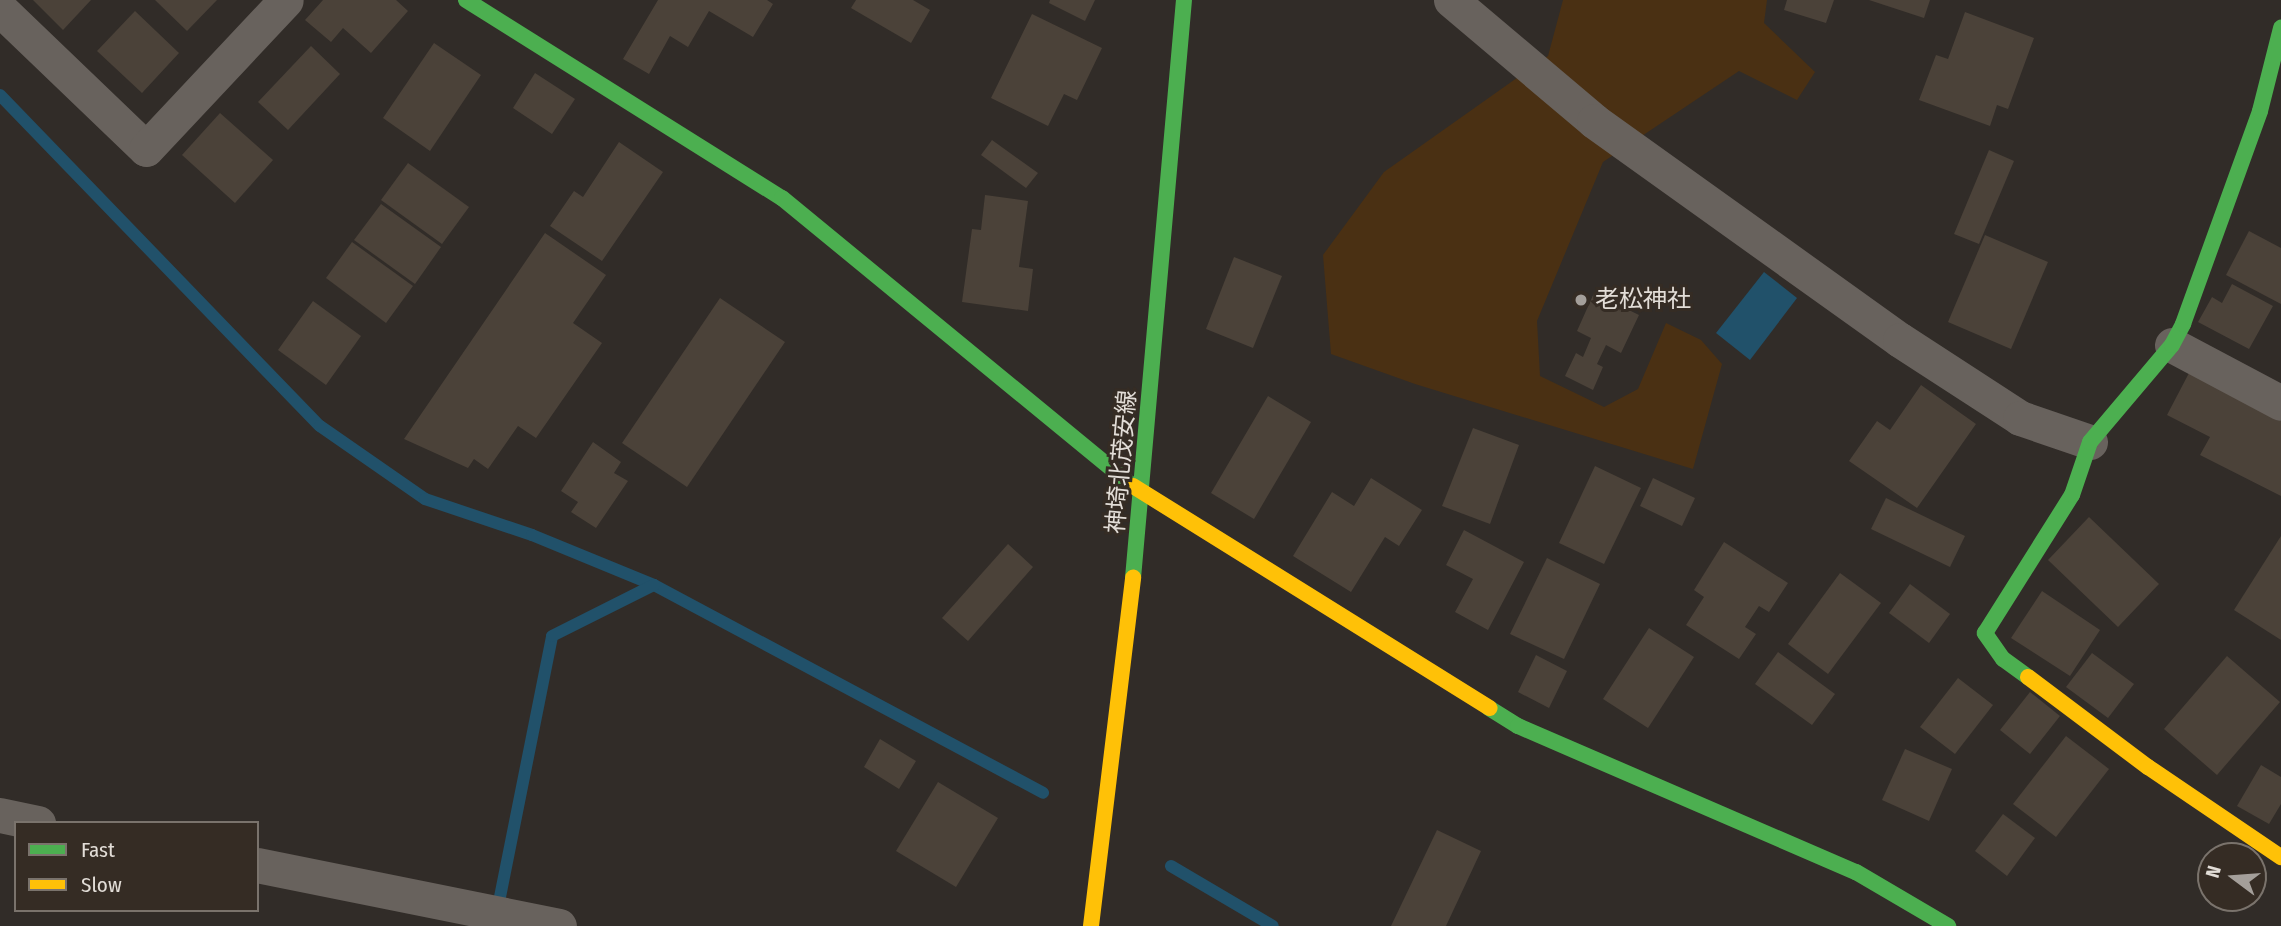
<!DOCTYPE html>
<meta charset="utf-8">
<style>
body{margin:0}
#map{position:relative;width:2281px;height:926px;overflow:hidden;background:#312c28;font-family:"Fira Sans Condensed","Noto Sans JP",sans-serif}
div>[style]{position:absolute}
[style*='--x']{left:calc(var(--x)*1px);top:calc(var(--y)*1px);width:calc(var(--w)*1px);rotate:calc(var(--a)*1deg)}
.green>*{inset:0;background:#4a3013}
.water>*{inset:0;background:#21516a}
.stream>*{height:12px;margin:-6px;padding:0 6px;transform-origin:6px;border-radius:6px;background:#21516a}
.building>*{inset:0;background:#4b4239}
.street>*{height:35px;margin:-17.5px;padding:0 17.5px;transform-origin:17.5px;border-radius:17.5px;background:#68625d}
.fast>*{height:16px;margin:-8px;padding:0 8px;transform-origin:8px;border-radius:8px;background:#4caf50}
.slow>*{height:16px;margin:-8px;padding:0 8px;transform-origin:8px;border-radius:8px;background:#ffc107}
.dots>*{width:19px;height:19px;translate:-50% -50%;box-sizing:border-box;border:4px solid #352c24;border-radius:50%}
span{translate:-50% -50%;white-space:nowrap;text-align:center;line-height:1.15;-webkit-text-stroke:6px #352c24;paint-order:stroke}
.poi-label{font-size:24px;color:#e2ddd7}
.left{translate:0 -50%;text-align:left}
.street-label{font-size:24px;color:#e2ddd7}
.legend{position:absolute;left:14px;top:821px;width:245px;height:91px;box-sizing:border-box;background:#352c24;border:2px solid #7a736c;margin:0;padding:9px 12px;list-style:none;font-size:21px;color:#e2ddd7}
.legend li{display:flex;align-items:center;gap:14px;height:35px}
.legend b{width:35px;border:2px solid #7a736c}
.north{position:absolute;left:2197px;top:842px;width:70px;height:70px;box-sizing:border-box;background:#352c24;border:2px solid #7a736c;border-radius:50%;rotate:286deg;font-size:19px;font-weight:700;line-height:28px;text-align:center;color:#e2ddd7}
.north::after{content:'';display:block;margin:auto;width:24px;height:32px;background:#a49f9a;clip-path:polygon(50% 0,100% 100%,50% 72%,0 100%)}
</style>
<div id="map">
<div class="green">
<div style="clip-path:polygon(1563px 0,1767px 0,1764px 23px,1815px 72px,1797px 100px,1739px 71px,1603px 162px,1537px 321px,1540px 376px,1604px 407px,1638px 389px,1666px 323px,1701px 340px,1722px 364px,1693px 469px,1415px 384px,1331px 354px,1323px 255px,1384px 172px,1548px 56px)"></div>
</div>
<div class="water">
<div style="clip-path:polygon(1764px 272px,1797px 298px,1750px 360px,1716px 333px)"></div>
</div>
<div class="stream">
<div style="--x:0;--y:95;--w:460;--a:46"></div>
<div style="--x:320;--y:426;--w:128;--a:34.8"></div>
<div style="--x:425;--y:499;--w:113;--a:18.6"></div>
<div style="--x:532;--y:535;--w:132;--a:22.3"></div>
<div style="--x:654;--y:585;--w:441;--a:28.1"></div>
<div style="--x:1171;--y:866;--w:118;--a:30.5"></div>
<div style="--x:497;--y:912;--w:281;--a:-78.7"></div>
<div style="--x:552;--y:636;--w:114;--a:-26.6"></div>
</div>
<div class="building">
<div style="clip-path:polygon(33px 0,91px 0,63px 30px)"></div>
<div style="clip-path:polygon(155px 0,217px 0,187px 31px)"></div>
<div style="clip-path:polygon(323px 0,396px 0,408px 11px,371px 53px,343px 28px,331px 42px,305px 20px)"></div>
<div style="clip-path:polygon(658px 0,767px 0,773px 4px,753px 37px,709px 11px,688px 47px,670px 36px,649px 74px,623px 59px)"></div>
<div style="clip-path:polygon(856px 0,913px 0,930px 10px,911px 43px,851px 8px)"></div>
<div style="clip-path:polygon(1050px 0,1095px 0,1085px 21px,1049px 3px)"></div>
<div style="clip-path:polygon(1787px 0,1834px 0,1826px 23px,1784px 10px)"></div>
<div style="clip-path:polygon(1869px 0,1930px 0,1924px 18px)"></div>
<div style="clip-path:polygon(135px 11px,179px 53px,142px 93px,97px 51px)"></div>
<div style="clip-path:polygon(1965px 12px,2034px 38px,2008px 109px,1997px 105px,1990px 126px,1919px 100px,1936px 55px,1948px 59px)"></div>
<div style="clip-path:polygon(1032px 14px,1102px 48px,1077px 100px,1064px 94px,1048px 126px,991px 98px)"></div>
<div style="clip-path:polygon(434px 43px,481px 75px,430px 151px,383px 118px)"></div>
<div style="clip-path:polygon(311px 46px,340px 74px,288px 130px,258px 102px)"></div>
<div style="clip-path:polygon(535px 73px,575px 99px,552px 134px,513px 108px)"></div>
<div style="clip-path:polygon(220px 113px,273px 160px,235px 203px,182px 155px)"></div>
<div style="clip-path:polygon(992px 140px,1038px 173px,1026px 188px,981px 155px)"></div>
<div style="clip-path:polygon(619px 142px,663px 172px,602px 261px,550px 226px,574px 191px,583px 197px)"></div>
<div style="clip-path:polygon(1989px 150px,2014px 161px,1979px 244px,1954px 234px)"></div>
<div style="clip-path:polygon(408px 163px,469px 207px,442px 244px,381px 200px)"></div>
<div style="clip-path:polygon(985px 195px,1028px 201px,1019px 267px,1033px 269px,1028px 311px,962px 302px,972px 229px,981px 230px)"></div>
<div style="clip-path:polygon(381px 204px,441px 247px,415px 284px,354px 240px)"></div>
<div style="clip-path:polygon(2249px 231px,2281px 248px,2281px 304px,2226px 275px)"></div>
<div style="clip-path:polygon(545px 233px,606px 275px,573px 323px,602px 343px,536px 438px,518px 426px,488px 469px,474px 459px,468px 468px,404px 439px)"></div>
<div style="clip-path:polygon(1985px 235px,2048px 262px,2011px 349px,1948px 322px)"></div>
<div style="clip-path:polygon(352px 242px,413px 286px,386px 323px,326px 278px)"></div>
<div style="clip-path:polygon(1234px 257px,1282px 276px,1253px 348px,1206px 329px)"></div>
<div style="clip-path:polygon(2232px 284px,2273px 306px,2249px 349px,2198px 322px,2212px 297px,2222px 303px)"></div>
<div style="clip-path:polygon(1594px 293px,1639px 315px,1621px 353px,1606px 345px,1597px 364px,1603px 367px,1593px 390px,1565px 376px,1576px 353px,1583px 357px,1591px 338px,1577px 331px)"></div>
<div style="clip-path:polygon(720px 298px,785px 342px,687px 487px,622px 443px)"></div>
<div style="clip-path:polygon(313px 301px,361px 336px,326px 385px,278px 350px)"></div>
<div style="clip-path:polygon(2189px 373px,2281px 421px,2281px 496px,2200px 455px,2210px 437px,2167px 415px)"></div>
<div style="clip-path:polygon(1921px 385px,1976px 424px,1917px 508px,1849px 461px,1877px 421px,1890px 430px)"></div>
<div style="clip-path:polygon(1268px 396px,1311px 422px,1254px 519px,1211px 493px)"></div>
<div style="clip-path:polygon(1473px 428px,1519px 445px,1490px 524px,1442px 506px)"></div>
<div style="clip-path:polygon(593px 442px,621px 462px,614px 473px,628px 481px,596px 528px,571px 512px,578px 502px,561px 491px)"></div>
<div style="clip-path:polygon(1595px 466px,1641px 488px,1604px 564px,1559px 543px)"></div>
<div style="clip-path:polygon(1371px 478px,1422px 510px,1399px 546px,1385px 537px,1351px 592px,1293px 556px,1332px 492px,1354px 506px)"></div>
<div style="clip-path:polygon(1653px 478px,1695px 498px,1682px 526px,1640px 506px)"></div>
<div style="clip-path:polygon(1886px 498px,1965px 536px,1950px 567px,1871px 529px)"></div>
<div style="clip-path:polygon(2089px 517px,2159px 584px,2118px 627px,2048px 560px)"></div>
<div style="clip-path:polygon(1464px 530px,1524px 562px,1488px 630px,1455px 612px,1473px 579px,1446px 565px)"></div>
<div style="clip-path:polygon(2281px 536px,2281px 640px,2234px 610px)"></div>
<div style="clip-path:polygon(1724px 542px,1788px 583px,1769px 612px,1759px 606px,1745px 627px,1756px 634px,1739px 659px,1686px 625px,1704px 597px,1694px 590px)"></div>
<div style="clip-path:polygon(1008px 544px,1033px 567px,968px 641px,942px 618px)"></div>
<div style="clip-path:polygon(1547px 558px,1600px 584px,1564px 659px,1510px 634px)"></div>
<div style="clip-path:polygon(1840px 573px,1881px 603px,1828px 674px,1788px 644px)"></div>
<div style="clip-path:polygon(1910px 584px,1950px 614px,1929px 643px,1889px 613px)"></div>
<div style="clip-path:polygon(2042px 591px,2100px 630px,2070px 676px,2011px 638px)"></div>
<div style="clip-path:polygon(1649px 628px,1694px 657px,1648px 728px,1603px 699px)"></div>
<div style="clip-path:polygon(1778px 652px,1835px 694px,1812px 725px,1755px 684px)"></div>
<div style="clip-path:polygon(2092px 653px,2134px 684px,2108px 718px,2066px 687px)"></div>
<div style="clip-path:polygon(1536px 655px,1567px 671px,1549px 708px,1518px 692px)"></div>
<div style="clip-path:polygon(2227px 656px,2280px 702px,2217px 775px,2164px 729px)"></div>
<div style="clip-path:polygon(1958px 678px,1993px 705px,1955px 754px,1920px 727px)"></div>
<div style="clip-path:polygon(2030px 692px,2060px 716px,2030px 754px,2000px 730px)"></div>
<div style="clip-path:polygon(2066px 736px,2109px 769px,2056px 837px,2013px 804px)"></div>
<div style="clip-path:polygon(880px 739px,916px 761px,899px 789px,864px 767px)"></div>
<div style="clip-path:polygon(1905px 749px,1952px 769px,1929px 821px,1882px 800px)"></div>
<div style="clip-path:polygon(2261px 765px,2281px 777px,2281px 804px,2269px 824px,2237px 806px)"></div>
<div style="clip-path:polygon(938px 782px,998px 818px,956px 887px,896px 851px)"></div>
<div style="clip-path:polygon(2003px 814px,2035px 838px,2007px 876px,1975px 851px)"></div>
<div style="clip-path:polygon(1437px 830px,1481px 851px,1446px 926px,1391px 926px)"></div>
</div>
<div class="street">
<div style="--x:1451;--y:0;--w:187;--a:40.2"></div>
<div style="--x:1594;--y:121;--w:376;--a:35.6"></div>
<div style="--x:1900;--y:340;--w:143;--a:33"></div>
<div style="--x:2020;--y:418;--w:74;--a:18.9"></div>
<div style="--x:0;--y:9;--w:202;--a:43.8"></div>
<div style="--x:146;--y:149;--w:204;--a:-46.8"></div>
<div style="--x:2172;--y:345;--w:123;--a:28"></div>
<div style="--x:0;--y:815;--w:39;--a:12"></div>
<div style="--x:257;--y:865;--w:308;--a:11.4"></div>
</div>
<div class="fast">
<div style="--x:466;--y:0;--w:373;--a:32.1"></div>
<div style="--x:782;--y:198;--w:454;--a:39.4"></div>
<div style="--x:1133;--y:578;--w:580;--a:-84.96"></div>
<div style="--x:2028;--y:677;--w:31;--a:-144"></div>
<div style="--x:2003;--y:659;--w:32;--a:-125"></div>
<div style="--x:1985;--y:633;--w:163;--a:-57.8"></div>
<div style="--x:2072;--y:495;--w:56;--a:-71.2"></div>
<div style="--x:2090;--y:442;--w:127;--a:-49.8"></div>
<div style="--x:2172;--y:345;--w:24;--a:-62"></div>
<div style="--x:2183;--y:324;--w:226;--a:-70.1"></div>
<div style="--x:2260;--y:111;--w:86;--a:-75.8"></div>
<div style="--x:1489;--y:708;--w:34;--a:32"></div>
<div style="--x:1518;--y:726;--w:368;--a:23.4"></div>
<div style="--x:1856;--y:872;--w:107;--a:30.4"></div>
</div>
<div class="slow">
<div style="--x:1133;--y:486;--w:420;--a:31.9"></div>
<div style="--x:2028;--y:677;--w:150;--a:36.9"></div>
<div style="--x:2148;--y:767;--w:161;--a:34.1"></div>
<div style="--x:1091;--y:926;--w:351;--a:-83.1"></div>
</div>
<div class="dots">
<div style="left:1581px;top:300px;background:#a49f9a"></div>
</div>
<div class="poi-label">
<span class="left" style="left:1595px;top:300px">老松神社</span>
</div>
<div class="street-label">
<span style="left:1122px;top:462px;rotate:-85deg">神埼北茂安線</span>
</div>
<ul class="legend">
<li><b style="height:9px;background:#4caf50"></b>Fast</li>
<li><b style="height:9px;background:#ffc107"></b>Slow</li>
</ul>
<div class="north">N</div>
</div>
